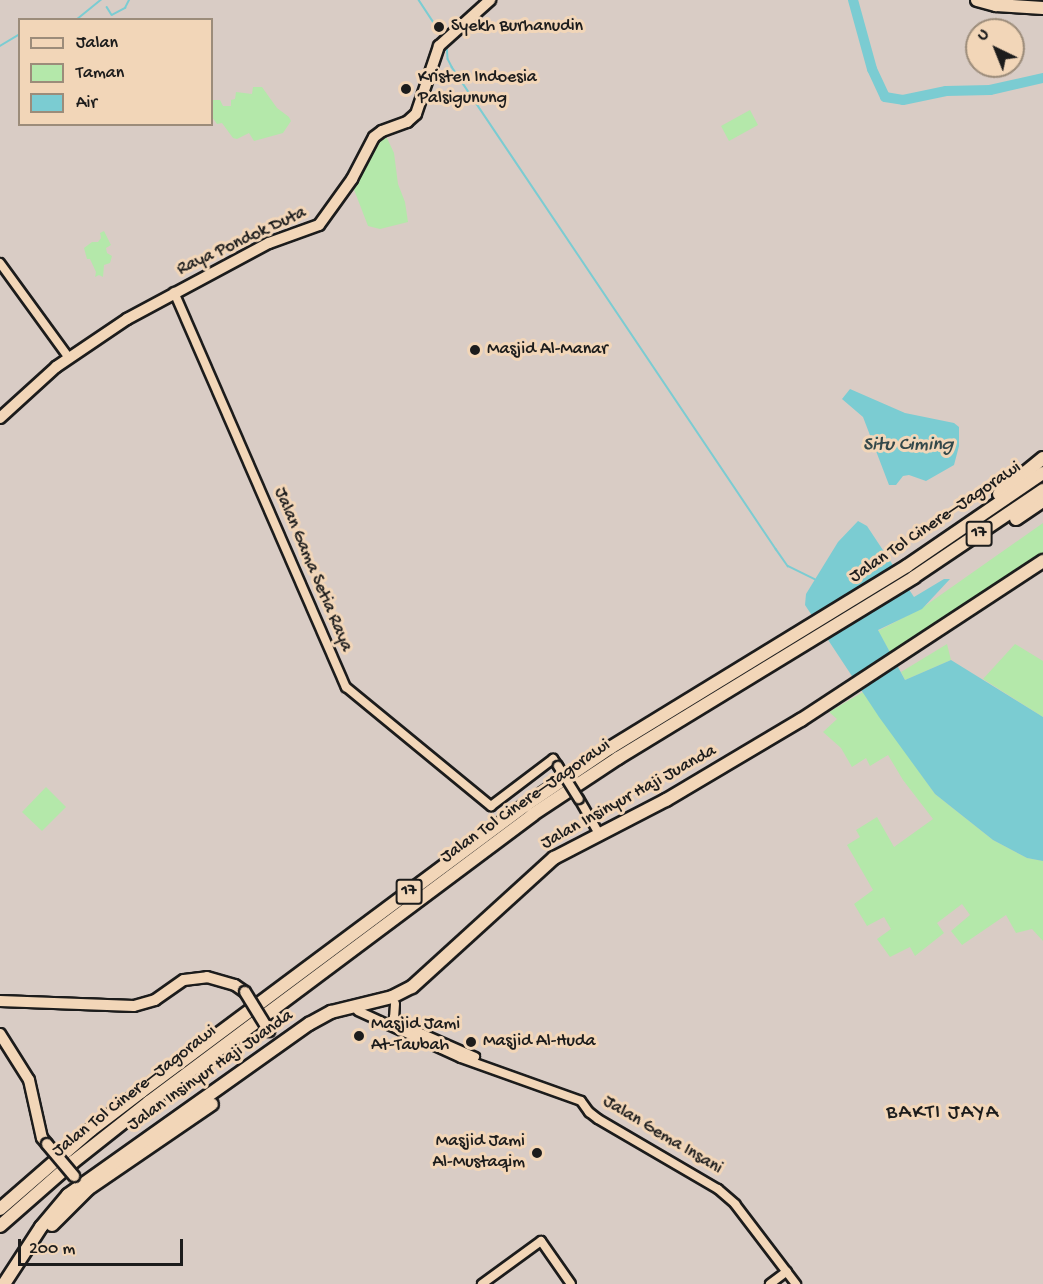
<!DOCTYPE html>
<meta charset="utf-8">
<style>
body{margin:0}
#map{position:relative;width:1043px;height:1284px;overflow:hidden;background:#d9ccc5;font-family:"Gochi Hand",sans-serif}
div>[style]{position:absolute}
[style*='--x']{left:calc(var(--x)*1px);top:calc(var(--y)*1px);width:calc(var(--w)*1px);rotate:calc(var(--a)*1deg)}
.green>*{inset:0;background:#b4e8aa}
.water>*{inset:0;background:#7bccd2}
.stream>*{height:1.5px;margin:-0.75px;padding:0 0.75px;transform-origin:0.75px;border-radius:0.75px;background:#7bccd2}
.river>*{height:10px;margin:-5px;padding:0 5px;transform-origin:5px;border-radius:5px;background:#7bccd2}
.roads{filter:drop-shadow(2px 0 #1c1c1c) drop-shadow(-2px 0 #1c1c1c) drop-shadow(0 2px #1c1c1c) drop-shadow(0 -2px #1c1c1c)}
.minor>*{height:8px;margin:-4px;padding:0 4px;transform-origin:4px;border-radius:4px;background:#f2d6b8}
.major>*{height:10px;margin:-5px;padding:0 5px;transform-origin:5px;border-radius:5px;background:#f2d6b8}
.highway>*{height:12px;margin:-6px;padding:0 6px;transform-origin:6px;border-radius:6px;background:#f2d6b8}
.bridges{filter:drop-shadow(2px 0 #1c1c1c) drop-shadow(-2px 0 #1c1c1c) drop-shadow(0 2px #1c1c1c) drop-shadow(0 -2px #1c1c1c)}
.minor-bridge>*{height:8px;margin:-4px;padding:0 4px;transform-origin:4px;border-radius:4px;background:#f2d6b8}
.major-bridge>*{height:10px;margin:-5px;padding:0 5px;transform-origin:5px;border-radius:5px;background:#f2d6b8}
.dots>*{width:16px;height:16px;translate:-50% -50%;box-sizing:border-box;border:3px solid #f2d6b8;border-radius:50%}
span{translate:-50% -50%;white-space:nowrap;text-align:center;line-height:1.15;-webkit-text-stroke:6px #f2d6b8;paint-order:stroke}
.shield-label span{padding:2px 4px;background:#f2d6b8;border:2px solid;border-radius:4px;-webkit-text-stroke-width:0}
.shield-label{font-size:16px;color:#1c1c1c;font-weight:700}
.poi-label{font-size:18px;color:#1c1c1c}
.left{translate:0 -50%;text-align:left}
.right{translate:-100% -50%;text-align:right}
.street-label{font-size:18px;color:#1c1c1c}
.water-label{font-size:20px;color:#34484a;font-style:italic}
.quarter-label{font-size:21px;color:#1c1c1c;letter-spacing:1.5px}
.legend{position:absolute;left:18px;top:18px;width:195px;height:108px;box-sizing:border-box;background:#f2d6b8;border:2px solid #9c8c7a;margin:0;padding:8px 10px;list-style:none;font-size:18px;color:#1c1c1c}
.legend li{display:flex;align-items:center;gap:12px;height:30px}
.legend b{width:30px;border:2px solid #9c8c7a}
.north{position:absolute;left:965px;top:18px;width:60px;height:60px;box-sizing:border-box;background:#f2d6b8;border:2px solid #9c8c7a;border-radius:50%;rotate:317deg;font-size:16px;font-weight:700;line-height:24px;text-align:center;color:#1c1c1c}
.north::after{content:'';display:block;margin:auto;width:21px;height:27px;background:#1c1c1c;clip-path:polygon(50% 0,100% 100%,50% 72%,0 100%)}
.scale{position:absolute;left:18px;top:1239px;width:165px;height:27px;box-sizing:border-box;border:3px solid #1c1c1c;border-top:0;padding-left:8px;font-size:18px;line-height:21px;white-space:nowrap;color:#1c1c1c;-webkit-text-stroke:4px #f2d6b8;paint-order:stroke}
</style>
<div id="map">
<div class="green">
<div style="clip-path:polygon(253px 87px,262px 87px,277px 108px,289px 117px,291px 121px,283px 133px,254px 141px,249px 133px,237px 139px,233px 138px,222px 123px,217px 124px,212px 117px,212px 100px,220px 100px,223px 106px,231px 106px,231px 100px,235px 99px,236px 92px,252px 94px)"></div>
<div style="clip-path:polygon(750px 110px,758px 125px,729px 141px,721px 126px)"></div>
<div style="clip-path:polygon(380px 138px,387px 138px,394px 153px,398px 184px,405px 202px,408px 222px,380px 229px,368px 226px,353px 187px)"></div>
<div style="clip-path:polygon(104px 231px,111px 245px,106px 248px,107px 253px,112px 256px,110px 263px,104px 265px,103px 277px,99px 275px,95px 277px,96px 272px,90px 259px,87px 259px,84px 248px,92px 242px,98px 242px,101px 238px,100px 233px)"></div>
<div style="clip-path:polygon(1043px 523px,1043px 557px,891px 654px,878px 631px,922px 608px)"></div>
<div style="clip-path:polygon(947px 644px,951px 660px,905px 680px,901px 672px)"></div>
<div style="clip-path:polygon(1015px 644px,1043px 661px,1043px 717px,983px 679px)"></div>
<div style="clip-path:polygon(863px 692px,935px 794px,993px 840px,1027px 858px,1043px 861px,1043px 941px,1032px 929px,1016px 933px,1006px 915px,962px 945px,951px 931px,970px 915px,962px 904px,937px 923px,944px 933px,915px 956px,910px 947px,890px 957px,877px 939px,891px 929px,884px 917px,867px 926px,854px 904px,873px 890px,847px 845px,860px 837px,856px 830px,877px 817px,894px 847px,933px 819px,903px 780px,888px 755px,870px 766px,866px 758px,852px 767px,841px 748px,823px 732px,837px 719px,829px 712px)"></div>
<div style="clip-path:polygon(46px 787px,66px 807px,42px 831px,22px 812px)"></div>
</div>
<div class="water">
<div style="clip-path:polygon(850px 389px,905px 413px,954px 423px,959px 427px,959px 446px,954px 465px,926px 481px,909px 475px,903px 476px,896px 485px,889px 485px,863px 417px,842px 399px)"></div>
<div style="clip-path:polygon(858px 521px,867px 526px,914px 597px,944px 579px,950px 579px,922px 609px,878px 630px,905px 680px,951px 660px,1043px 717px,1043px 861px,1027px 858px,993px 840px,935px 794px,879px 717px,805px 605px,806px 594px,838px 542px)"></div>
</div>
<div class="stream">
<div style="--x:419;--y:0;--w:42;--a:56.7"></div>
<div style="--x:107;--y:7;--w:9;--a:58"></div>
<div style="--x:112;--y:15;--w:15;--a:-28"></div>
<div style="--x:125;--y:8;--w:9;--a:-63"></div>
<div style="--x:76;--y:20;--w:32;--a:-39"></div>
<div style="--x:447;--y:44;--w:15;--a:86"></div>
<div style="--x:448;--y:59;--w:9;--a:63"></div>
<div style="--x:452;--y:67;--w:581;--a:56.09"></div>
<div style="--x:776;--y:549;--w:21;--a:55"></div>
<div style="--x:788;--y:566;--w:30;--a:26"></div>
<div style="--x:0;--y:46;--w:23;--a:-31"></div>
</div>
<div class="river">
<div style="--x:853;--y:0;--w:72;--a:74.6"></div>
<div style="--x:872;--y:69;--w:31;--a:65"></div>
<div style="--x:885;--y:97;--w:18;--a:9"></div>
<div style="--x:903;--y:100;--w:44;--a:-11.8"></div>
<div style="--x:946;--y:91;--w:44;--a:-1.3"></div>
<div style="--x:990;--y:90;--w:54;--a:-12.8"></div>
</div>
<div class="roads">
<div class="minor">
<div style="--x:0;--y:263;--w:117;--a:54"></div>
<div style="--x:174;--y:292;--w:431;--a:66.5"></div>
<div style="--x:346;--y:687;--w:188;--a:39.4"></div>
<div style="--x:491;--y:806;--w:78;--a:-37.2"></div>
<div style="--x:553;--y:759;--w:9;--a:54"></div>
<div style="--x:579;--y:799;--w:39;--a:60"></div>
<div style="--x:395;--y:1004;--w:13;--a:94"></div>
<div style="--x:394;--y:1017;--w:9;--a:49"></div>
<div style="--x:400;--y:1024;--w:82;--a:23.7"></div>
<div style="--x:358;--y:1011;--w:113;--a:24.5"></div>
<div style="--x:461;--y:1058;--w:127;--a:19.7"></div>
<div style="--x:581;--y:1101;--w:14;--a:54"></div>
<div style="--x:589;--y:1112;--w:11;--a:38"></div>
<div style="--x:598;--y:1119;--w:139;--a:30.3"></div>
<div style="--x:718;--y:1189;--w:23;--a:41"></div>
<div style="--x:735;--y:1204;--w:101;--a:52.7"></div>
<div style="--x:482;--y:1284;--w:73;--a:-36.1"></div>
<div style="--x:541;--y:1241;--w:52;--a:55.1"></div>
<div style="--x:770;--y:1284;--w:21;--a:-37"></div>
</div>
<div class="major">
<div style="--x:0;--y:418;--w:76;--a:-42.3"></div>
<div style="--x:56;--y:367;--w:86;--a:-34.1"></div>
<div style="--x:127;--y:319;--w:161;--a:-28.2"></div>
<div style="--x:269;--y:243;--w:53;--a:-19.8"></div>
<div style="--x:319;--y:225;--w:57;--a:-54.3"></div>
<div style="--x:352;--y:179;--w:47;--a:-62.4"></div>
<div style="--x:374;--y:137;--w:10;--a:-37"></div>
<div style="--x:382;--y:131;--w:27;--a:-20"></div>
<div style="--x:407;--y:122;--w:12;--a:-42"></div>
<div style="--x:416;--y:114;--w:72;--a:-71.3"></div>
<div style="--x:439;--y:46;--w:69;--a:-42"></div>
<div style="--x:0;--y:1001;--w:134;--a:2.1"></div>
<div style="--x:134;--y:1006;--w:22;--a:-16"></div>
<div style="--x:155;--y:1000;--w:35;--a:-35"></div>
<div style="--x:184;--y:980;--w:23;--a:-7"></div>
<div style="--x:207;--y:977;--w:29;--a:16"></div>
<div style="--x:235;--y:985;--w:12;--a:35"></div>
<div style="--x:0;--y:1034;--w:54;--a:57.8"></div>
<div style="--x:29;--y:1080;--w:59;--a:77.4"></div>
<div style="--x:42;--y:1138;--w:8;--a:50"></div>
</div>
<div class="highway">
<div style="--x:977;--y:0;--w:20;--a:15"></div>
<div style="--x:996;--y:5;--w:47;--a:3.7"></div>
<div style="--x:999;--y:494;--w:57;--a:-39.3"></div>
<div style="--x:1016;--y:519;--w:32;--a:-34"></div>
<div style="--x:0;--y:1209;--w:121;--a:-41"></div>
<div style="--x:91;--y:1130;--w:64;--a:-37.4"></div>
<div style="--x:142;--y:1091;--w:479;--a:-36.7"></div>
<div style="--x:526;--y:805;--w:102;--a:-34.2"></div>
<div style="--x:610;--y:748;--w:348;--a:-31.5"></div>
<div style="--x:907;--y:566;--w:165;--a:-34.4"></div>
<div style="--x:52;--y:1225;--w:51;--a:-45"></div>
<div style="--x:88;--y:1189;--w:150;--a:-34.4"></div>
<div style="--x:0;--y:1226;--w:97;--a:-41.2"></div>
<div style="--x:73;--y:1162;--w:97;--a:-38.3"></div>
<div style="--x:149;--y:1102;--w:479;--a:-36.8"></div>
<div style="--x:532;--y:815;--w:103;--a:-33.5"></div>
<div style="--x:618;--y:758;--w:347;--a:-31.4"></div>
<div style="--x:914;--y:577;--w:156;--a:-34"></div>
<div style="--x:4;--y:1284;--w:68;--a:-57"></div>
<div style="--x:41;--y:1227;--w:42;--a:-49.8"></div>
<div style="--x:68;--y:1195;--w:296;--a:-35.4"></div>
<div style="--x:309;--y:1024;--w:25;--a:-29"></div>
<div style="--x:331;--y:1012;--w:63;--a:-13.8"></div>
<div style="--x:392;--y:997;--w:22;--a:-27"></div>
<div style="--x:412;--y:987;--w:192;--a:-42.3"></div>
<div style="--x:554;--y:858;--w:126;--a:-27.4"></div>
<div style="--x:666;--y:800;--w:157;--a:-30.7"></div>
<div style="--x:801;--y:720;--w:290;--a:-33.3"></div>
</div>
</div>
<div class="bridges">
<div class="minor-bridge">
<div style="--x:558;--y:766;--w:39;--a:58"></div>
</div>
<div class="major-bridge">
<div style="--x:245;--y:992;--w:46;--a:58.4"></div>
<div style="--x:47;--y:1144;--w:42;--a:49.8"></div>
</div>
</div>
<div class="dots">
<div style="left:439px;top:27px;background:#1c1c1c"></div>
<div style="left:406px;top:89px;background:#1c1c1c"></div>
<div style="left:475px;top:350px;background:#1c1c1c"></div>
<div style="left:359px;top:1036px;background:#1c1c1c"></div>
<div style="left:471px;top:1042px;background:#1c1c1c"></div>
<div style="left:537px;top:1153px;background:#1c1c1c"></div>
</div>
<div class="shield-label">
<span style="left:979px;top:534px">17</span>
<span style="left:409px;top:892px">17</span>
</div>
<div class="poi-label">
<span class="left" style="left:451px;top:27px">Syekh Burhanudin</span>
<span class="left" style="left:418px;top:89px">Kristen Indoesia<br>Palsigunung</span>
<span class="left" style="left:487px;top:350px">Masjid Al-Manar</span>
<span class="left" style="left:371px;top:1036px">Masjid Jami<br>At-Taubah</span>
<span class="left" style="left:483px;top:1042px">Masjid Al-Huda</span>
<span class="right" style="left:525px;top:1153px">Masjid Jami<br>Al-Mustaqim</span>
</div>
<div class="street-label">
<span style="left:242px;top:242px;rotate:-25deg">Raya Pondok Duta</span>
<span style="left:936px;top:523px;rotate:-34deg">Jalan Tol Cinere–Jagorawi</span>
<span style="left:312px;top:570px;rotate:67deg">Jalan Gama Setia Raya</span>
<span style="left:629px;top:798px;rotate:-29deg">Jalan Insinyur Haji Juanda</span>
<span style="left:526px;top:802px;rotate:-35deg">Jalan Tol Cinere–Jagorawi</span>
<span style="left:211px;top:1071px;rotate:-35deg">Jalan Insinyur Haji Juanda</span>
<span style="left:135px;top:1092px;rotate:-38deg">Jalan Tol Cinere–Jagorawi</span>
<span style="left:662px;top:1136px;rotate:31deg">Jalan Gema Insani</span>
</div>
<div class="water-label">
<span style="left:908px;top:445px">Situ Ciming</span>
</div>
<div class="quarter-label">
<span style="left:943px;top:1114px">BAKTI JAYA</span>
</div>
<ul class="legend">
<li><b style="height:8px;background:#f2d6b8"></b>Jalan</li>
<li><b style="height:16px;background:#b4e8aa"></b>Taman</li>
<li><b style="height:16px;background:#7bccd2"></b>Air</li>
</ul>
<div class="north">U</div>
<div class="scale">200 m</div>
</div>
